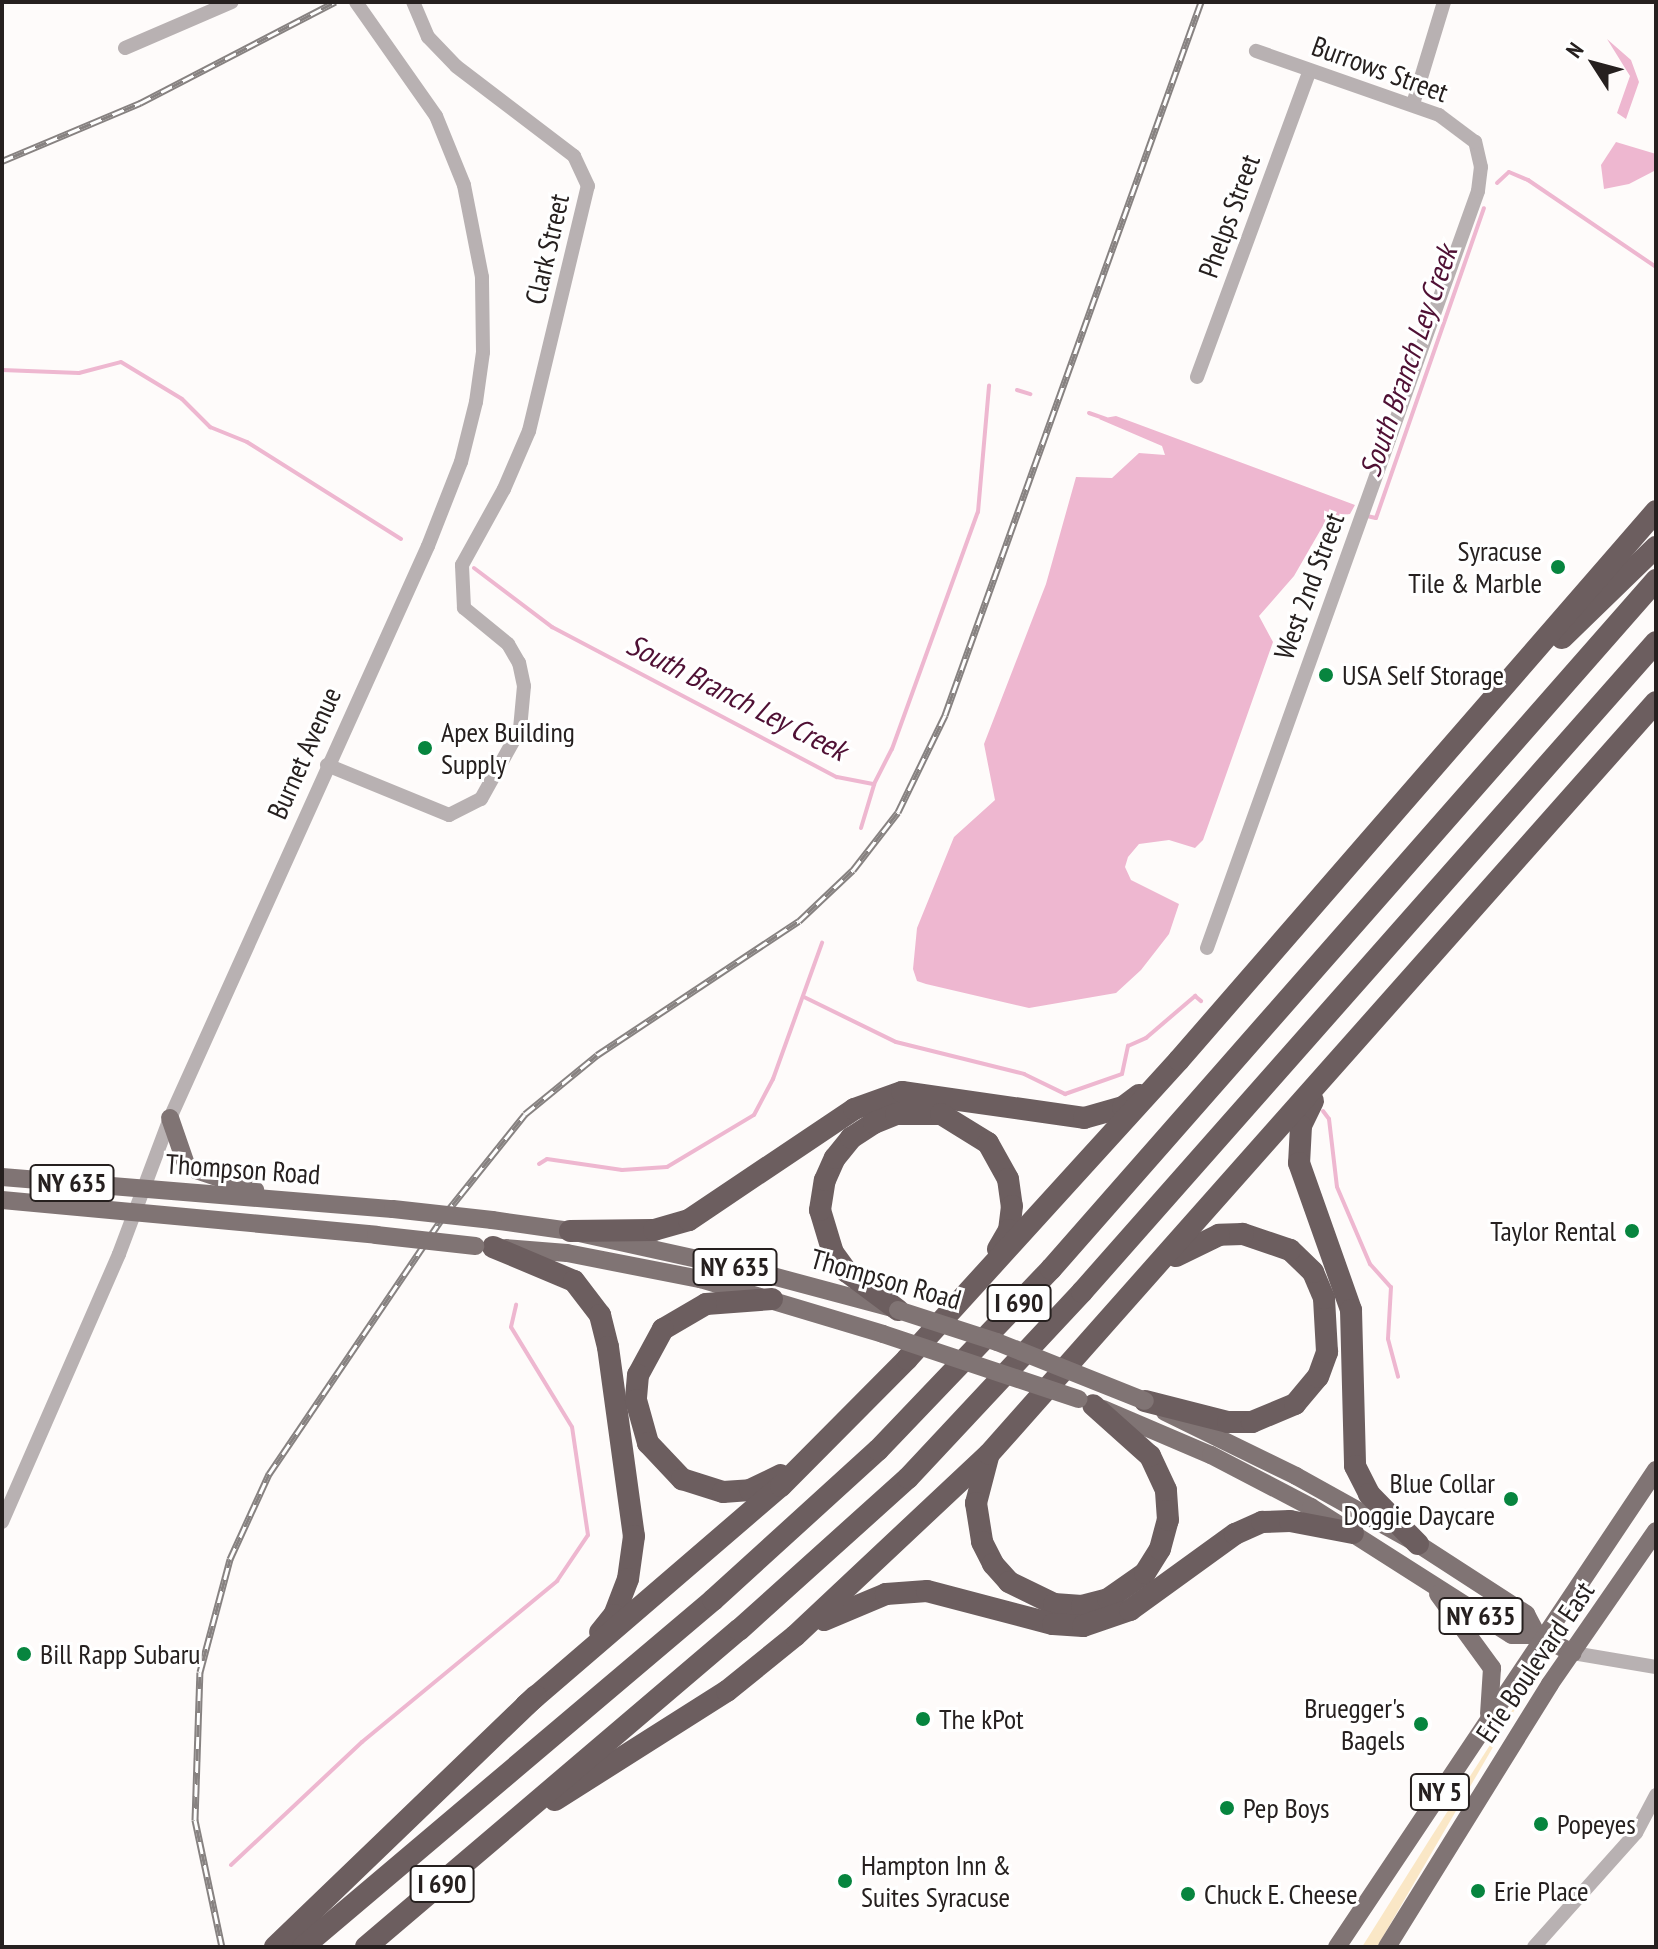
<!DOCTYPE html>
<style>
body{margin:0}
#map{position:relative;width:1658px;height:1949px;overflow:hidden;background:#fefbfa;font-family:"PT Sans Narrow",sans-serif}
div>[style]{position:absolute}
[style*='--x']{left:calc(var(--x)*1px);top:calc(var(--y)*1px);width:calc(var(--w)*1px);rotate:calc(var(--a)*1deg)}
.green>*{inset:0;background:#fae7c6}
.water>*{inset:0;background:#eeb7d0}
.stream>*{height:4px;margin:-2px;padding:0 2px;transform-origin:2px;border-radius:2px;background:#eeb7d0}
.minor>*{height:14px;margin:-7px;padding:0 7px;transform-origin:7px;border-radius:7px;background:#b8b1b2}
.major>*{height:18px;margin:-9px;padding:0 9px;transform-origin:9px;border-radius:9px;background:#807474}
.highway>*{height:22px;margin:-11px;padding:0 11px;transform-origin:11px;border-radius:11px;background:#6c5e5f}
.rail>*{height:7px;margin-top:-3.5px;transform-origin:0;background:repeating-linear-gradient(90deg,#fff 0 12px,#878281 0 24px);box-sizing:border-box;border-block:2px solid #878281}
.major-bridge>*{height:18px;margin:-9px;padding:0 9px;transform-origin:9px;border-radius:9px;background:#807474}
.dots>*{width:22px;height:22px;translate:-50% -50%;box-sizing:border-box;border:4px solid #fff;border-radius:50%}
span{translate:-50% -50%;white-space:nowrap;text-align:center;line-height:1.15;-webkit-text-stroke:6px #fff;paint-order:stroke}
.shield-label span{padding:2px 6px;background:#fff;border:2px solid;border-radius:6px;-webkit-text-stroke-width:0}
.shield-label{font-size:26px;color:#26201f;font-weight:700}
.street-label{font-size:28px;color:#26201f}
.poi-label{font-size:28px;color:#26201f}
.right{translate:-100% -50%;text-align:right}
.left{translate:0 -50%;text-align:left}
.water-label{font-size:30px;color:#4f1034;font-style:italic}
.frame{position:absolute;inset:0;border:4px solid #26201f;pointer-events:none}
.north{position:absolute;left:1554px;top:24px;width:80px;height:80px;-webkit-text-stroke:6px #fff;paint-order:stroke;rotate:306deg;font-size:22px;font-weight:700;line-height:32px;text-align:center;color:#26201f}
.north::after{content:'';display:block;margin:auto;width:28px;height:36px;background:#26201f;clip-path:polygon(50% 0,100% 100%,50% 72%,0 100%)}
</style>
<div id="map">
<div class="green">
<div style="clip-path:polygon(1536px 1673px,1377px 1947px,1362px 1947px,1428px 1842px)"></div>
</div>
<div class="water">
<div style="clip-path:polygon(1607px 39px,1631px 60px,1639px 82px,1626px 119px,1617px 113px,1630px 76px)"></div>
<div style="clip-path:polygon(1616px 142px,1656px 154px,1656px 170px,1629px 184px,1604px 189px,1601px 165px)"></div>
<div style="clip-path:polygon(1116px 416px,1355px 505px,1350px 514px,1328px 517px,1294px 576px,1259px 616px,1273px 642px,1203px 840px,1195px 848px,1169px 840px,1139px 844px,1128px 857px,1125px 867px,1131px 880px,1179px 904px,1169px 934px,1141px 970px,1116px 993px,1029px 1008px,926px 984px,917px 981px,913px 969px,917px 928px,954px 837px,995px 800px,984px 744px,1046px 584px,1076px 477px,1112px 478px,1139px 453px,1165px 455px,1162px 446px,1099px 419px)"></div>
</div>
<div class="stream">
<div style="--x:1497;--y:183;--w:16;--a:-43"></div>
<div style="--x:1509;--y:172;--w:21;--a:23"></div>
<div style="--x:1528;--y:180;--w:155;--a:34.2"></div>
<div style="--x:2;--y:370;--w:77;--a:2.2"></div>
<div style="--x:79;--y:373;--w:43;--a:-14.7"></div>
<div style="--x:121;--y:362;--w:71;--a:31.2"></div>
<div style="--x:182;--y:399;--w:40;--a:45"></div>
<div style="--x:210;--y:427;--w:40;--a:22"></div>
<div style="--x:247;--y:442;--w:182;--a:32.2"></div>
<div style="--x:1017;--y:390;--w:14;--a:17"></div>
<div style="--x:1089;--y:413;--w:18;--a:19"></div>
<div style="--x:1367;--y:516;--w:9;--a:13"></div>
<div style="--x:1376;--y:518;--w:328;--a:-70.8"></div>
<div style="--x:474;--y:568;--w:98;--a:37.1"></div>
<div style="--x:552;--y:627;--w:322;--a:27.8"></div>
<div style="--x:837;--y:777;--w:38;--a:11"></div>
<div style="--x:874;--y:784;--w:39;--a:-63"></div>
<div style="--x:892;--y:749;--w:252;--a:-70.1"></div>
<div style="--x:978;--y:512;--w:127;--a:-85"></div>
<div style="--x:861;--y:828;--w:45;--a:-73.2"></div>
<div style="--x:804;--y:997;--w:102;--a:26.1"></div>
<div style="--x:896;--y:1042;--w:132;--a:14"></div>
<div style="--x:1024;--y:1074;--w:46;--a:26"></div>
<div style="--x:1065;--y:1094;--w:60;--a:-19.3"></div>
<div style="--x:1122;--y:1074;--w:29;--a:-78"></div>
<div style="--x:1128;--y:1046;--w:20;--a:-24"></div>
<div style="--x:1146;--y:1038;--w:65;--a:-40.6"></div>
<div style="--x:1195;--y:996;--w:8;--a:40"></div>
<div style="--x:1323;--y:1111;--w:10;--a:53"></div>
<div style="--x:1329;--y:1119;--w:68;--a:83.3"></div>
<div style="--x:1337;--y:1187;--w:84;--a:66.8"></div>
<div style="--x:1370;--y:1264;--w:31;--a:48"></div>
<div style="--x:1391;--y:1287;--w:52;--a:93.3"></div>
<div style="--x:1388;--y:1339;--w:39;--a:75"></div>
<div style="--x:539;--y:1164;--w:9;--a:-32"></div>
<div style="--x:547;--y:1159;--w:76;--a:8.3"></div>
<div style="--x:622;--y:1170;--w:45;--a:-3.8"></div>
<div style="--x:667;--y:1167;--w:101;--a:-30.9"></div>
<div style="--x:754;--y:1115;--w:41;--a:-62.2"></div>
<div style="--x:773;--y:1079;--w:145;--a:-70.2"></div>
<div style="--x:231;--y:1865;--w:180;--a:-43.2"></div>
<div style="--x:362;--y:1742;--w:253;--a:-39.5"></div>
<div style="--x:557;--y:1581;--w:55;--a:-56"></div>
<div style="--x:588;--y:1535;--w:109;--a:-98.4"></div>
<div style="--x:572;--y:1427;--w:117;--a:-121.4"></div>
<div style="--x:511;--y:1327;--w:23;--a:-77"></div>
</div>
<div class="minor">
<div style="--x:125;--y:48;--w:116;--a:-23.3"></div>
<div style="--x:1413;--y:104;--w:107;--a:-73.1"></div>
<div style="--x:1197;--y:377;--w:325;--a:-69.8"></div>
<div style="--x:327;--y:765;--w:132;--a:22.3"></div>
<div style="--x:449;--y:815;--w:36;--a:-27"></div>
<div style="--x:481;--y:799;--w:80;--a:-60.9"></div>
<div style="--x:520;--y:729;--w:43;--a:-84.7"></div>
<div style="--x:524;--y:686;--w:24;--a:-102"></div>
<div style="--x:519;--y:663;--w:22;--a:-120"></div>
<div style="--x:508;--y:644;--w:57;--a:-140.7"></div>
<div style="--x:464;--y:608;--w:43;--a:-92.7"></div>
<div style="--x:462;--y:565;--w:87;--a:-61.1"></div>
<div style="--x:504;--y:489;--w:63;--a:-66.7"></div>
<div style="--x:529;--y:431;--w:252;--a:-76.5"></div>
<div style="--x:588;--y:186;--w:33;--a:-115"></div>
<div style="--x:574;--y:156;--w:148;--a:-142.7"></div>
<div style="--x:456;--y:66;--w:40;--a:-134"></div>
<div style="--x:428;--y:37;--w:38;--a:-113"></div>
<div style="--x:1207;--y:948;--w:804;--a:-70.3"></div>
<div style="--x:1478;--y:191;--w:24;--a:-83"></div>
<div style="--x:1481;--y:167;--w:26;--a:-103"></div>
<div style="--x:1475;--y:142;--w:45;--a:-143.1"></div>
<div style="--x:1439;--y:115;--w:194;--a:-160.7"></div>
<div style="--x:2;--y:1522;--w:292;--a:-66.4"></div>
<div style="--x:119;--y:1254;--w:145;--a:-69.4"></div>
<div style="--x:170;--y:1118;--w:627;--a:-65.72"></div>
<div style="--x:428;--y:546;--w:90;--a:-68.6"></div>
<div style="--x:461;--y:462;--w:62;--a:-76"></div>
<div style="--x:476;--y:402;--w:50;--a:-82"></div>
<div style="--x:483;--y:352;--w:75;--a:-90.8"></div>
<div style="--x:482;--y:277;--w:94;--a:-101.1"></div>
<div style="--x:464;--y:185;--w:74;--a:-112.1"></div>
<div style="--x:436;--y:116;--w:139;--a:-125.1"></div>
<div style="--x:1573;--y:1653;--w:84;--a:9.6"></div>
<div style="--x:1534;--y:1947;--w:153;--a:-48.2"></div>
<div style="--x:1636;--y:1833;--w:43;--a:-62.2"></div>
</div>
<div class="major">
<div style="--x:170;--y:1118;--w:52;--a:70.9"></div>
<div style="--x:187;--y:1167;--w:72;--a:18.7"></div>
<div style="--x:2;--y:1177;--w:392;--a:4.7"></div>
<div style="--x:2;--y:1200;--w:376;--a:5.3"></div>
<div style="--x:492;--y:1220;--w:79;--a:8"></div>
<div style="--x:570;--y:1231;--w:200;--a:12.4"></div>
<div style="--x:765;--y:1274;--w:131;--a:15"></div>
<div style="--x:506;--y:1248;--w:61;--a:4.7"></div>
<div style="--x:567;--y:1253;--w:136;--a:11.1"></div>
<div style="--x:700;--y:1279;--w:191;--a:16.7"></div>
<div style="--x:1103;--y:1409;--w:117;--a:23.1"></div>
<div style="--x:1211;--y:1455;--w:113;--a:27.5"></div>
<div style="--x:1311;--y:1507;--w:238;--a:32.5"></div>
<div style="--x:1512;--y:1635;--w:25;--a:0"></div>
<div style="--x:1165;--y:1412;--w:146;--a:26"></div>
<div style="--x:1296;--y:1476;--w:140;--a:29.1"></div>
<div style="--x:1418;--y:1544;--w:129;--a:32.9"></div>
<div style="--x:1526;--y:1614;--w:24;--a:62"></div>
<div style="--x:1537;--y:1635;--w:40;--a:26.6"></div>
<div style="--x:1438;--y:1594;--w:92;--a:53.9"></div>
<div style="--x:1492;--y:1668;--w:46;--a:93.7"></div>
<div style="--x:1337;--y:1947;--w:574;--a:-56.23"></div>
<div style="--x:1387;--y:1947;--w:309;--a:-58.2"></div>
<div style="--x:1550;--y:1684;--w:186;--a:-55.3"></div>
</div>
<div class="highway">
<div style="--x:1562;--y:638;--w:131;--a:-44.1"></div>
<div style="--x:1313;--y:1101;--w:28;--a:116"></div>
<div style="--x:1301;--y:1126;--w:37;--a:93"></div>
<div style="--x:1299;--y:1163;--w:156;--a:70.5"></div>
<div style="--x:1351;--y:1310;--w:156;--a:88.5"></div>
<div style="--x:1355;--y:1466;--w:31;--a:63"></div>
<div style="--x:1369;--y:1494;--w:70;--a:45.6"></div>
<div style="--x:570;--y:1231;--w:84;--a:-0.7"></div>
<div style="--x:654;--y:1230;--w:36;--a:-16"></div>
<div style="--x:689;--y:1220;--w:199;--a:-33.9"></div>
<div style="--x:854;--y:1109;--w:51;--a:-19.5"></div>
<div style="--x:902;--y:1092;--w:184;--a:8.1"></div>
<div style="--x:1084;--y:1118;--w:41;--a:-15.8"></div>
<div style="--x:1123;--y:1107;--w:20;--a:-37"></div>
<div style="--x:493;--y:1247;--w:88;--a:22.8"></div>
<div style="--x:574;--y:1281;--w:43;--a:52.6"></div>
<div style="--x:600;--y:1315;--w:33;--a:76"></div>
<div style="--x:608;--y:1347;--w:191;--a:82.2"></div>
<div style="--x:634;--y:1536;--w:43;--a:97.9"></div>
<div style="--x:628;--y:1579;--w:39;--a:111"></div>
<div style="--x:614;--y:1615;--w:22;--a:129"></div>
<div style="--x:772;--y:1299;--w:66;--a:175.7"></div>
<div style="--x:706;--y:1304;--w:50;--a:149.8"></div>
<div style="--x:663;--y:1329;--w:52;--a:118.5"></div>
<div style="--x:638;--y:1375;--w:25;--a:95"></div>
<div style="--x:636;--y:1400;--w:45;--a:74.4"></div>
<div style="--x:648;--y:1443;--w:50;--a:46.6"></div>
<div style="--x:682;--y:1479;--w:43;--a:17.6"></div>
<div style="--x:723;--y:1492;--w:27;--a:-4"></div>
<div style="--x:750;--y:1490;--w:34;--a:-26"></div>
<div style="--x:898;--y:1310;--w:64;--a:-143.3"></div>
<div style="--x:847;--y:1272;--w:24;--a:-126"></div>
<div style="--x:833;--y:1253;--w:45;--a:-106.8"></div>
<div style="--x:820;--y:1210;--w:30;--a:-81"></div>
<div style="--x:825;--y:1180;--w:24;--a:-66"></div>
<div style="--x:835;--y:1158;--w:26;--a:-51"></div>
<div style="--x:851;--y:1138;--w:27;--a:-33"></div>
<div style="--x:874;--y:1123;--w:24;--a:-22"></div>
<div style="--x:896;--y:1114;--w:45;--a:0"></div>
<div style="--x:941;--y:1114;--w:55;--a:31.7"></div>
<div style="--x:988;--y:1143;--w:41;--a:60.9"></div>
<div style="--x:1008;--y:1179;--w:27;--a:82"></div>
<div style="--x:1012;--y:1206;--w:24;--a:97"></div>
<div style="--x:1009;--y:1230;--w:22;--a:120"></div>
<div style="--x:1145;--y:1401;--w:86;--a:14.2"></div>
<div style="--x:1228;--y:1422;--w:24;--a:0"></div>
<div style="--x:1252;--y:1422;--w:47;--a:-22.7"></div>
<div style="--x:1295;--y:1404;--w:35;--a:-50"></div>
<div style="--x:1318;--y:1377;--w:27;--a:-70"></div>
<div style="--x:1327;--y:1352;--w:54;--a:-93.2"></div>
<div style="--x:1324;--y:1298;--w:28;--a:-113"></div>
<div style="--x:1313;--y:1272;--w:32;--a:-136"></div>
<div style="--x:1290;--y:1250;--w:50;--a:-161.2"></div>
<div style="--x:1243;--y:1234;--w:24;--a:178"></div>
<div style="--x:1219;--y:1235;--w:48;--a:154"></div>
<div style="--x:988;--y:1457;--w:48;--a:104.6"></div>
<div style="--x:976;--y:1503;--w:39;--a:81"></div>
<div style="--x:982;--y:1542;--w:25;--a:63"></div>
<div style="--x:993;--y:1564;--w:24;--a:48"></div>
<div style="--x:1009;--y:1582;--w:50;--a:26.1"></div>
<div style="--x:1054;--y:1604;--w:28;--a:4"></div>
<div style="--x:1082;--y:1606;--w:27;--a:-15"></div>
<div style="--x:1108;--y:1599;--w:45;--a:-35.1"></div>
<div style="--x:1145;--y:1573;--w:28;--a:-58"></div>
<div style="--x:1160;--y:1549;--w:30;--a:-75"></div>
<div style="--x:1168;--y:1520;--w:30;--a:-94"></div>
<div style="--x:1166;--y:1490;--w:38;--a:-115"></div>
<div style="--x:1150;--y:1456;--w:76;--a:-138.2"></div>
<div style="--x:824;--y:1620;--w:67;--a:-22.8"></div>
<div style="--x:886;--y:1594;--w:41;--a:-4.2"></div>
<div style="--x:927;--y:1591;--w:130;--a:14.7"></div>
<div style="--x:1053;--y:1624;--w:30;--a:4"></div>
<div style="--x:1083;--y:1626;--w:50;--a:-18.8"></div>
<div style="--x:1130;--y:1610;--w:130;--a:-35.9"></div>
<div style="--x:1235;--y:1534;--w:30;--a:-24"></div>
<div style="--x:1262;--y:1522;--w:28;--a:-2"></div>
<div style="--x:1290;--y:1521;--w:64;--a:10.8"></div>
<div style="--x:526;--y:1705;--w:336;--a:-40.7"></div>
<div style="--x:781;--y:1486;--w:179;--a:-45.2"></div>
<div style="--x:907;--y:1359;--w:404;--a:-47.7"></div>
<div style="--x:1179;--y:1060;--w:727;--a:-49.01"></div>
<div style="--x:555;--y:1800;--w:204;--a:-32.4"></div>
<div style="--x:727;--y:1691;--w:87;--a:-39"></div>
<div style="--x:795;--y:1636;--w:266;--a:-43.2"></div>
<div style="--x:989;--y:1454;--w:1005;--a:-48.43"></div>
<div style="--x:275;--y:1947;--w:362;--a:-43.9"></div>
<div style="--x:303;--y:1947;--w:537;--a:-40.24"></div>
<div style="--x:713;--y:1600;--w:223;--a:-42.3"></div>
<div style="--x:878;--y:1450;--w:250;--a:-46.3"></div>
<div style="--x:1051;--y:1269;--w:917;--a:-48.71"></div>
<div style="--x:366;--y:1947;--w:490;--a:-40.4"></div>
<div style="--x:739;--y:1630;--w:227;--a:-42"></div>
<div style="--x:908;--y:1478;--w:255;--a:-46.9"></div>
<div style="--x:1082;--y:1292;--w:867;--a:-48.55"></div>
</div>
<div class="rail">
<div style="--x:2;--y:161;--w:150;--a:-22.8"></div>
<div style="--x:140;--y:103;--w:220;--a:-27.4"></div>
<div style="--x:222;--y:1947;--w:130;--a:-102"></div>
<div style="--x:195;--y:1820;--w:148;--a:-88.1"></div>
<div style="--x:200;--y:1672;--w:117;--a:-75.1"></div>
<div style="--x:230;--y:1559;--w:94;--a:-65.4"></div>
<div style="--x:269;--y:1474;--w:314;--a:-55.9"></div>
<div style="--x:445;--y:1214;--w:128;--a:-51.3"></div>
<div style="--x:525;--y:1114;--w:93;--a:-39.3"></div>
<div style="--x:597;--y:1055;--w:242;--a:-33.6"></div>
<div style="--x:799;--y:921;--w:74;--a:-43.4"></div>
<div style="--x:853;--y:870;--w:73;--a:-52.2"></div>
<div style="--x:898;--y:812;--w:108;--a:-64.1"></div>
<div style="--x:945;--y:715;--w:758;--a:-70.25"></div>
</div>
<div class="major-bridge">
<div style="--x:393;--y:1209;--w:100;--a:6.3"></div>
<div style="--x:376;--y:1235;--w:100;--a:6.3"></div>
<div style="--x:898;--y:1310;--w:104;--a:17.9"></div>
<div style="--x:997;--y:1342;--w:159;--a:21.7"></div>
<div style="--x:883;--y:1334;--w:206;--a:18.4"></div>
</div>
<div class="dots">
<div style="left:1558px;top:567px;background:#07853f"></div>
<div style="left:1326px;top:675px;background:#07853f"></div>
<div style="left:425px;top:748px;background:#07853f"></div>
<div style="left:1632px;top:1231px;background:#07853f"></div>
<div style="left:1511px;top:1499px;background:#07853f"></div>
<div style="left:24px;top:1654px;background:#07853f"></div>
<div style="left:923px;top:1719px;background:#07853f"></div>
<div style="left:1421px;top:1724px;background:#07853f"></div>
<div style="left:1227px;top:1808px;background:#07853f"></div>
<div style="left:1541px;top:1824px;background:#07853f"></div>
<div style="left:845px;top:1881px;background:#07853f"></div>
<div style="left:1478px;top:1891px;background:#07853f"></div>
<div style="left:1188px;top:1894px;background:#07853f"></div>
</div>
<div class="shield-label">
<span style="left:72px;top:1183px">NY 635</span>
<span style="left:735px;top:1267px">NY 635</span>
<span style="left:1019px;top:1303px">I 690</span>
<span style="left:1481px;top:1616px">NY 635</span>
<span style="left:1440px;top:1792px">NY 5</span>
<span style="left:442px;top:1884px">I 690</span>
</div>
<div class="street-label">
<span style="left:1380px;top:69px;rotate:20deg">Burrows Street</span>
<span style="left:1229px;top:216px;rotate:-70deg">Phelps Street</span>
<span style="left:547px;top:249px;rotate:-77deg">Clark Street</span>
<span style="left:1309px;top:586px;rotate:-70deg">West 2nd Street</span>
<span style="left:304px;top:753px;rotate:-66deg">Burnet Avenue</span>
<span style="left:243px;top:1169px;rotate:4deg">Thompson Road</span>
<span style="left:886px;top:1279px;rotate:16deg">Thompson Road</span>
<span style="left:1535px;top:1662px;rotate:-56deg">Erie Boulevard East</span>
</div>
<div class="poi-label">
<span class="right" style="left:1542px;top:567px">Syracuse<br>Tile &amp; Marble</span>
<span class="left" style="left:1342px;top:675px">USA Self Storage</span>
<span class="left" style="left:441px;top:748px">Apex Building<br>Supply</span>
<span class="right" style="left:1616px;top:1231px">Taylor Rental</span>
<span class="right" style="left:1495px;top:1499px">Blue Collar<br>Doggie Daycare</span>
<span class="left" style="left:40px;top:1654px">Bill Rapp Subaru</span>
<span class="right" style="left:1405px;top:1724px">Bruegger's<br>Bagels</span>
<span class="left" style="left:939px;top:1719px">The kPot</span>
<span class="left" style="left:1243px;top:1808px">Pep Boys</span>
<span class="left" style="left:1557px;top:1824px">Popeyes</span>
<span class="left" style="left:861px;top:1881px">Hampton Inn &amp;<br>Suites Syracuse</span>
<span class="left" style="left:1494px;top:1891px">Erie Place</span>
<span class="left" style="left:1204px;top:1894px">Chuck E. Cheese</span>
</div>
<div class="water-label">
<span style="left:1408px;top:361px;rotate:-71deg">South Branch Ley Creek</span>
<span style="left:737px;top:697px;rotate:27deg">South Branch Ley Creek</span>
</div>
<div class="frame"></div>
<div class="north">N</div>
</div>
